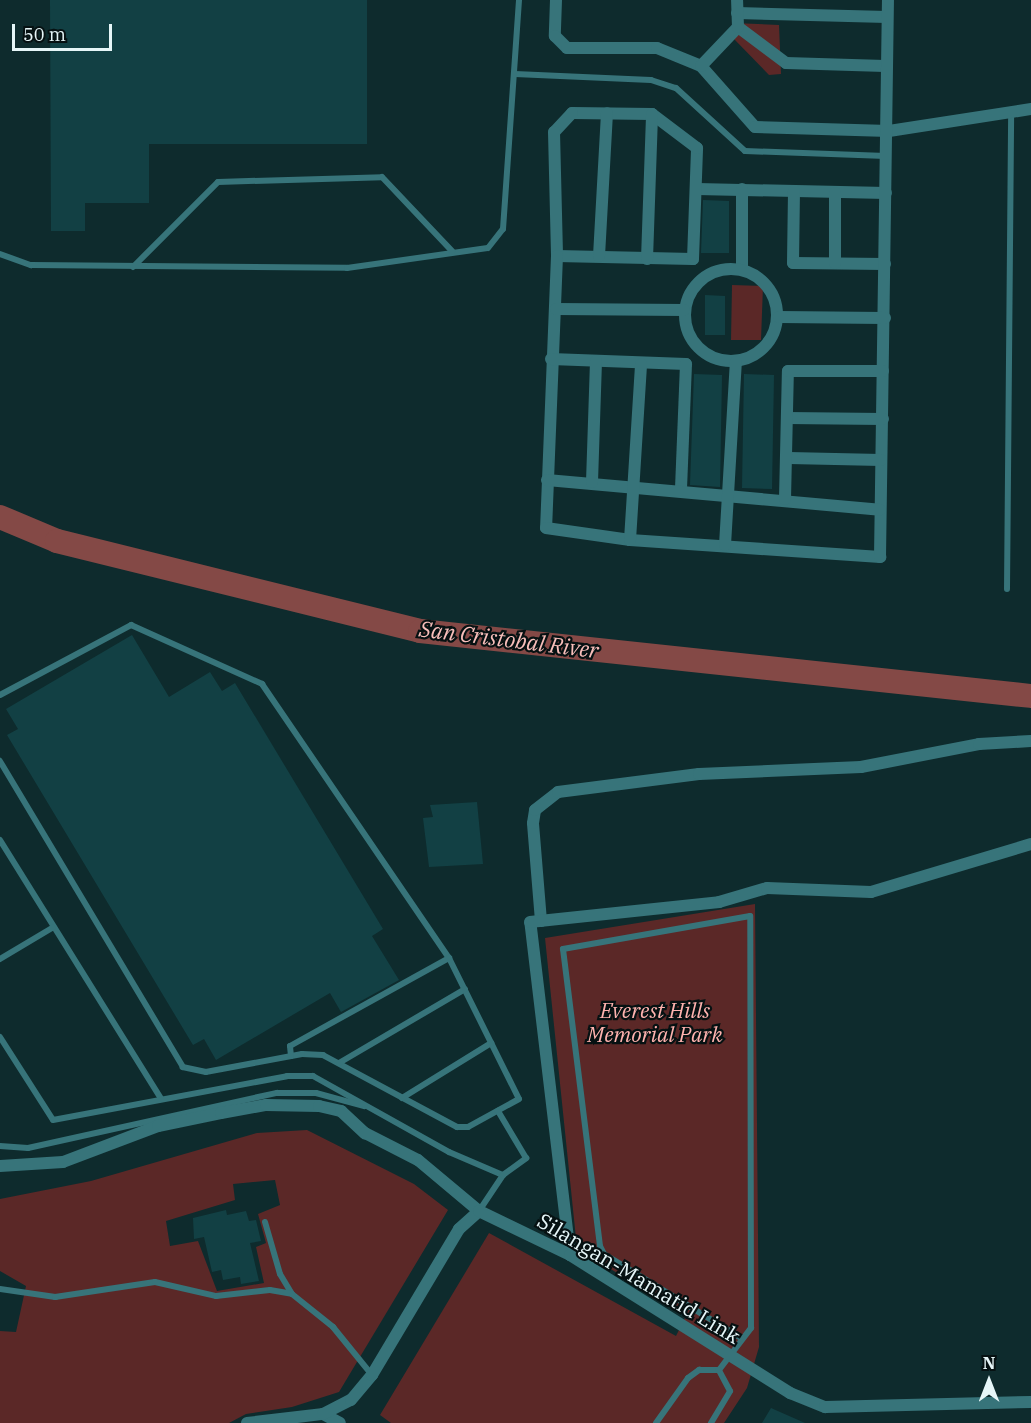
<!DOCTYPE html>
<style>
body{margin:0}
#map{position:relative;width:1031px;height:1423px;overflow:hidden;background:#0e2b2d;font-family:"IBM Plex Serif",serif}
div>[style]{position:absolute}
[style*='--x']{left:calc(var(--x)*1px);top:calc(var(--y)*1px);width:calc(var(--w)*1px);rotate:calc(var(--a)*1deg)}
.green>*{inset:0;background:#5b2827}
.river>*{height:24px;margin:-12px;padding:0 12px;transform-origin:12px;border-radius:12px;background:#844946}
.building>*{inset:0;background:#124044}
.lane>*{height:6px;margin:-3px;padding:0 3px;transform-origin:3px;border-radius:3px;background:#37747a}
.street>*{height:12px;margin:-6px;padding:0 6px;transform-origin:6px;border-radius:6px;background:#37747a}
.street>.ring{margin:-6px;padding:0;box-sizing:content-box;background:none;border:12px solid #37747a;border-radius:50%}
span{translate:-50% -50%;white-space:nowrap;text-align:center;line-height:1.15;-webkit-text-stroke:4.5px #061112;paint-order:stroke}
.park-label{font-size:21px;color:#ffb3af;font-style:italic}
.street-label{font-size:21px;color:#e6f6f8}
.water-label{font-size:22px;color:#f9bfbb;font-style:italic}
.north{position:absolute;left:959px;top:1351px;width:60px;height:60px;-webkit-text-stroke:4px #061112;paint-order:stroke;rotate:0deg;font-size:16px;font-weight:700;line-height:24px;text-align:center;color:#e6f6f8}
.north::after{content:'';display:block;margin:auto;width:21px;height:27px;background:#e6f6f8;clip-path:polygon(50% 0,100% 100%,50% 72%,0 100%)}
.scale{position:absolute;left:12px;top:24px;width:100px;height:27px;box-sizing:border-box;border:3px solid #e6f6f8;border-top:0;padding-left:8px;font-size:18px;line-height:21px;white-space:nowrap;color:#e6f6f8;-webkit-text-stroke:4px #061112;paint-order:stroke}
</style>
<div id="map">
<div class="green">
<div style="clip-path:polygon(733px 23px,779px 25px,781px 74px,769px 75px,734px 39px)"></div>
<div style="clip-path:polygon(732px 285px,763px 286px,761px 340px,731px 340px)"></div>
<div style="clip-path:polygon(755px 904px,759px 1347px,747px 1388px,724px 1423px,391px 1423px,380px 1415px,489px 1233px,676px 1336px,686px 1316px,577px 1248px,545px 938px)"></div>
<div style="clip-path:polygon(evenodd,307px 1130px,414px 1184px,448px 1210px,339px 1392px,292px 1407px,246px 1414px,229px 1423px,0 1423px,0 1331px,16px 1332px,26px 1286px,0 1271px,0 1199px,91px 1181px,257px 1133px,307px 1130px,275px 1180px,280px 1205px,258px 1214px,266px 1243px,256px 1247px,264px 1283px,217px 1291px,198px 1241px,170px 1246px,166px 1221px,235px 1200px,233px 1184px,275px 1180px)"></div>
</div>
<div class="river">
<div style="--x:0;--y:517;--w:62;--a:22.8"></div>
<div style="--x:57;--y:541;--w:374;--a:13.9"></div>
<div style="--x:420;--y:631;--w:614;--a:6.07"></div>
</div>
<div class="building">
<div style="clip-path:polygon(50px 0,367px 0,367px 144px,149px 144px,149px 203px,85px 203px,85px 231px,51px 231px)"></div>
<div style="clip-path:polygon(703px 200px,729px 201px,729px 253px,701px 253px)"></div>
<div style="clip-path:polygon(705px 295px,725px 296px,725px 335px,705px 335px)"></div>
<div style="clip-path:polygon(694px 374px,722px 375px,720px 487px,690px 485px)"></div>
<div style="clip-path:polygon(744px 374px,774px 375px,772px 489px,742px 488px)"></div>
<div style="clip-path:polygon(132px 635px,169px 697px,210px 672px,222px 691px,235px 683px,383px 929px,372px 936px,399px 980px,341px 1012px,330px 993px,216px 1060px,204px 1039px,193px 1045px,7px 735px,18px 729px,6px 709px)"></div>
<div style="clip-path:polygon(477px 802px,483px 864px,429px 867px,423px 818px,433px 817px,430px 805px)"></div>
<div style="clip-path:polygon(226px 1210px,227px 1215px,246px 1211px,249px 1221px,256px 1220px,261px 1241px,250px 1243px,259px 1281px,241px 1284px,240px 1277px,223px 1280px,221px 1270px,212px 1272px,204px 1237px,194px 1239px,193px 1218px)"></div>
<div style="clip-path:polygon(771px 1408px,805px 1423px,762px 1423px)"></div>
</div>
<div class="lane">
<div style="--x:515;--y:74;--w:136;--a:2.5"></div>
<div style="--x:651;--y:80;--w:26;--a:18"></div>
<div style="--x:676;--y:88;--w:93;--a:42.4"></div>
<div style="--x:745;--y:151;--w:141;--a:2"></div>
<div style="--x:0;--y:254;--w:33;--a:20"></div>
<div style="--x:31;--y:265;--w:316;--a:0.5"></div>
<div style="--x:347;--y:268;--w:142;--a:-8.1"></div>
<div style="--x:488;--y:248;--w:24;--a:-52"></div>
<div style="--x:503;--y:229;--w:230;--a:-86"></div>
<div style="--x:133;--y:267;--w:120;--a:-45"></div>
<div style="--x:218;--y:182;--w:164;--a:-1.7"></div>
<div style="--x:382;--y:177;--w:102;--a:46.6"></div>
<div style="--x:1007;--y:589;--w:476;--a:-89.5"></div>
<div style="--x:0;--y:695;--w:149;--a:-28.1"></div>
<div style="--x:131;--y:625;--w:144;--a:24.2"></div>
<div style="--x:262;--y:684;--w:332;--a:55.7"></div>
<div style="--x:449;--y:958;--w:157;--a:63.6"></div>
<div style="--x:519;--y:1099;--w:58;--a:151.2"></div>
<div style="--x:468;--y:1127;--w:11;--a:180"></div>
<div style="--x:457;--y:1127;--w:152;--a:-151.8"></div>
<div style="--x:323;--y:1055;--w:21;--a:-177"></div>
<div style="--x:302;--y:1054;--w:98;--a:169.4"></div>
<div style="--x:206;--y:1072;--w:24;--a:-168"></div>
<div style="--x:183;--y:1067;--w:357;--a:-120.9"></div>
<div style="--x:0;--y:840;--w:305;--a:58.1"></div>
<div style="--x:0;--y:959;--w:61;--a:-30.8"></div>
<div style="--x:0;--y:1037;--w:98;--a:57.4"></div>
<div style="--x:53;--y:1120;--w:238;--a:-10.6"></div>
<div style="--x:287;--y:1076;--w:26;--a:0"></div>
<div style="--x:313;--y:1076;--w:156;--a:29.2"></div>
<div style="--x:449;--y:1152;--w:59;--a:23.1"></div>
<div style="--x:291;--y:1056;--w:10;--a:-96"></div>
<div style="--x:290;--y:1046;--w:182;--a:-29"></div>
<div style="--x:339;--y:1063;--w:146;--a:-30.4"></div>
<div style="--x:402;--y:1098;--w:105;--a:-31.7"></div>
<div style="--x:0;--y:1146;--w:28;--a:4"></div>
<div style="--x:28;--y:1148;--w:255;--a:-12.5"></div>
<div style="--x:277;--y:1093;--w:39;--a:0"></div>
<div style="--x:316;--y:1093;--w:50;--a:15.2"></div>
<div style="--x:479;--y:1211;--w:43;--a:-56.3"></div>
<div style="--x:503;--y:1175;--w:29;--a:-36"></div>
<div style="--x:526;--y:1158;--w:55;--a:-120.8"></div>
<div style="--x:265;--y:1222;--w:54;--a:73.9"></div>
<div style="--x:280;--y:1274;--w:23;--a:59"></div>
<div style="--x:292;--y:1294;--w:53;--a:38.8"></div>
<div style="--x:333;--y:1327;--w:62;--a:50.9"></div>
<div style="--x:0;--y:1289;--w:56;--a:8.3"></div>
<div style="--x:55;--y:1297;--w:101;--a:-8.5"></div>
<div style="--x:155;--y:1282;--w:63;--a:12.9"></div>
<div style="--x:216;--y:1296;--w:54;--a:-6.3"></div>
<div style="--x:270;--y:1290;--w:22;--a:10"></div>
<div style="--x:719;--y:1370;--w:53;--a:-52.7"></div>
<div style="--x:751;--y:1328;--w:412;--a:-90.1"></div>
<div style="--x:750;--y:916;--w:190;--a:170"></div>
<div style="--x:563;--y:949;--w:299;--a:82.9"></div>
<div style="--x:600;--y:1246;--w:9;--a:63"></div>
<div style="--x:604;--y:1254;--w:161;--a:31.5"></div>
<div style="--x:656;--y:1423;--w:55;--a:-54.6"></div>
<div style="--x:688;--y:1378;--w:14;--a:-36"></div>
<div style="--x:699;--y:1370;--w:20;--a:0"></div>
<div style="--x:711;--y:1423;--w:37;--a:-59"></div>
<div style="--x:730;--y:1391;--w:24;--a:-118"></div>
</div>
<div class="street">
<div style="--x:556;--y:0;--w:36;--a:92"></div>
<div style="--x:555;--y:36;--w:17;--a:45"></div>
<div style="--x:567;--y:48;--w:90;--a:0"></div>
<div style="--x:657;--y:48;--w:48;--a:22.2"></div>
<div style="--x:701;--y:66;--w:81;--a:48.5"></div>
<div style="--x:755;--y:127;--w:134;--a:1.7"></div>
<div style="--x:889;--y:131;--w:144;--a:-8.8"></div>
<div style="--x:737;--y:13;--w:150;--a:1.5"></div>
<div style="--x:738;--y:27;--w:60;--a:36.9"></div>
<div style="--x:786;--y:63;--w:99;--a:1.7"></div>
<div style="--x:701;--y:66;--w:54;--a:-46.5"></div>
<div style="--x:738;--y:27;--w:27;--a:-92"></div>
<div style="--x:697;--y:189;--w:189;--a:1.2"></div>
<div style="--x:742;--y:189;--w:80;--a:90"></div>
<div style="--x:794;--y:191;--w:72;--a:90.8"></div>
<div style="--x:793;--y:263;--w:92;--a:0.6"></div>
<div style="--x:557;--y:256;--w:136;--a:1.3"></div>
<div style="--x:693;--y:259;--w:111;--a:-87.9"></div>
<div style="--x:697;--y:148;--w:56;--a:-142.9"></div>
<div style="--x:652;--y:114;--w:80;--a:-179.3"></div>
<div style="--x:572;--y:113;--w:26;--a:133"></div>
<div style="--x:554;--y:132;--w:124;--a:88.6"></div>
<div style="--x:557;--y:256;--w:272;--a:92.3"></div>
<div style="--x:546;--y:528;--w:85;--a:8.1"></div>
<div style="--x:630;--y:540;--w:251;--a:3.9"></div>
<div style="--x:880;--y:557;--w:557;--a:-89.18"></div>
<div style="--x:599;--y:256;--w:143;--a:-86.8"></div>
<div style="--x:647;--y:259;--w:145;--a:-88"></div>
<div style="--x:835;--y:263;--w:70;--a:-90"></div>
<div class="ring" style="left:685px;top:269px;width:80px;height:80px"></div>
<div style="--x:556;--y:309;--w:128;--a:0.4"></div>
<div style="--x:779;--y:317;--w:106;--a:0.5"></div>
<div style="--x:551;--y:359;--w:135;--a:2.1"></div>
<div style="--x:686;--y:364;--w:127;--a:92.3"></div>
<div style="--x:787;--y:418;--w:96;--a:0.6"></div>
<div style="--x:789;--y:458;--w:92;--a:1.2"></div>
<div style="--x:547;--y:480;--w:334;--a:5.1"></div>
<div style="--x:592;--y:482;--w:121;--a:-88.1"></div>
<div style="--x:785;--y:499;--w:128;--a:-88.7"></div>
<div style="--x:788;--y:371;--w:95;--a:0"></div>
<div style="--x:630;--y:540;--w:176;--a:-86.4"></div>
<div style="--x:725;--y:545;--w:183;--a:-86.6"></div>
<div style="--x:541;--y:921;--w:98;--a:-94.7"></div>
<div style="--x:533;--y:823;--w:13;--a:-81"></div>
<div style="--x:535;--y:810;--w:29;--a:-38"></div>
<div style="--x:558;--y:792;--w:142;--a:-7.3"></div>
<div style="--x:699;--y:774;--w:162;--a:-2.5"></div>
<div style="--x:861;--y:767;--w:120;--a:-11"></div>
<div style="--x:979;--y:744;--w:52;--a:-3.3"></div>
<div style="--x:0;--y:1166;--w:63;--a:-3.6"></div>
<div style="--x:63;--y:1162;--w:102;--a:-20.8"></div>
<div style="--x:158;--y:1126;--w:64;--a:-11.7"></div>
<div style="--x:221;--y:1113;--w:46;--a:-10.1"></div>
<div style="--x:266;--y:1105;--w:53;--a:1.1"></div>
<div style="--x:319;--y:1106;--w:23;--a:13"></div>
<div style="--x:341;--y:1111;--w:33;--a:43"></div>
<div style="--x:365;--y:1133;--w:59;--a:27"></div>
<div style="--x:418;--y:1160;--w:80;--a:39.9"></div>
<div style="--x:570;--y:1255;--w:335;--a:-96.8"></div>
<div style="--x:530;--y:922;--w:190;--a:-6"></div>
<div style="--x:719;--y:902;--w:50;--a:-16.3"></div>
<div style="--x:767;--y:888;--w:104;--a:2.2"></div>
<div style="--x:871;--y:892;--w:167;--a:-16.7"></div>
<div style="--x:323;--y:1414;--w:19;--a:28"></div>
<div style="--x:247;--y:1423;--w:77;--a:-6.8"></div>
<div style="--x:323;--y:1414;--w:31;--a:-27"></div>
<div style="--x:351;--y:1400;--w:33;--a:-50"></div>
<div style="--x:372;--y:1375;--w:170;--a:-59.2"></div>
<div style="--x:459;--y:1229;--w:27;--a:-42"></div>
<div style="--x:479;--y:1211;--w:101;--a:25.8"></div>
<div style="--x:570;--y:1255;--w:260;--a:32.1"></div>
<div style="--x:790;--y:1393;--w:38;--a:22"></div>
<div style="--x:825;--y:1407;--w:206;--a:-1.4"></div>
</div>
<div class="park-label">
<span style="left:655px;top:1022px">Everest Hills<br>Memorial Park</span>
</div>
<div class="street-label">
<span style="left:639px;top:1278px;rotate:31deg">Silangan-Mamatid Link</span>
</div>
<div class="water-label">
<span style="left:509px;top:639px;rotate:7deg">San Cristobal River</span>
</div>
<div class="north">N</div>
<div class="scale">50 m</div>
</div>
